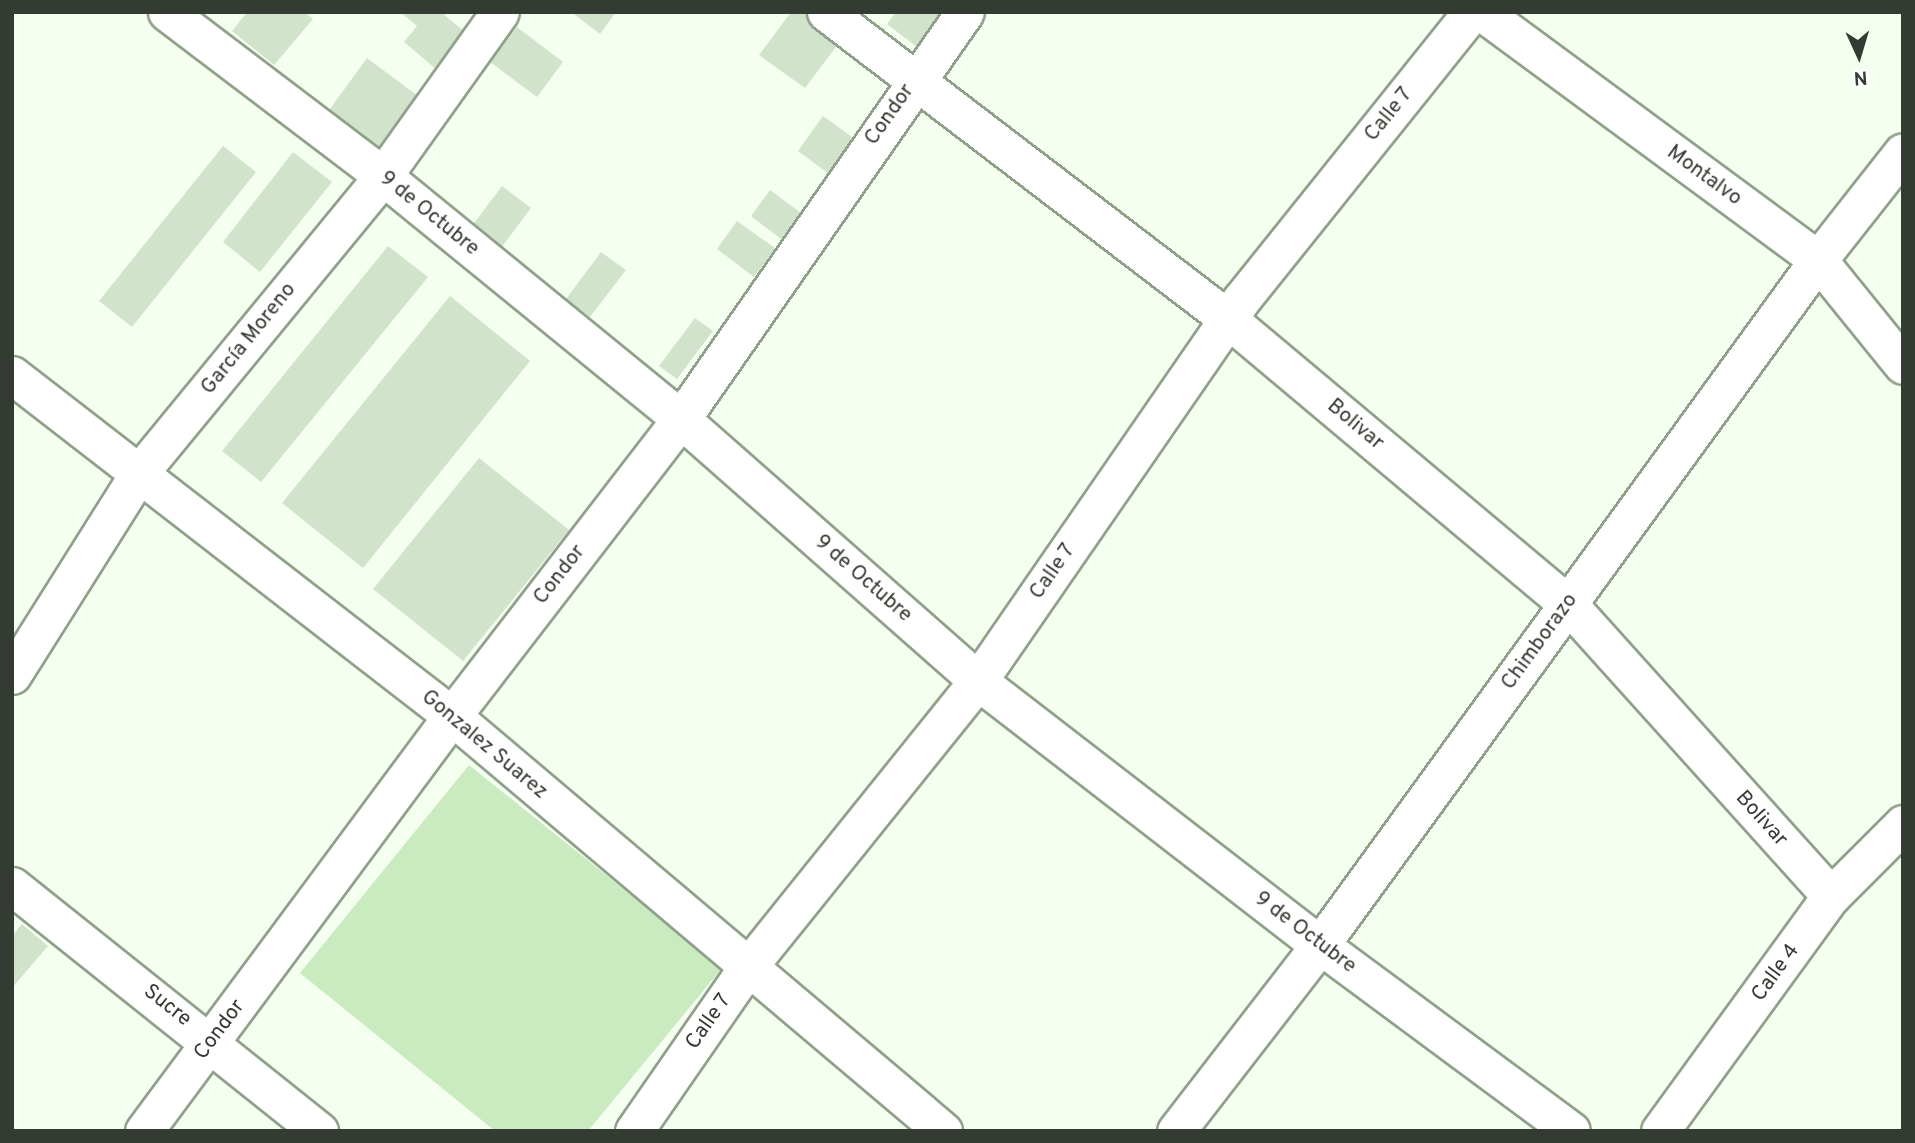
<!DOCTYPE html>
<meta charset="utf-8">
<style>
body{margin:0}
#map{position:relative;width:1915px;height:1143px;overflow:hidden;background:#f4fff0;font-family:Overpass,sans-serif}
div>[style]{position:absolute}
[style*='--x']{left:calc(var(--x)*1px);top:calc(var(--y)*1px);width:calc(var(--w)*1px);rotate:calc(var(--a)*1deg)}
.green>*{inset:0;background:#caeac0}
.building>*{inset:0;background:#d2e3cc}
.roads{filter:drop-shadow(2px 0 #90a18b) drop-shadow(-2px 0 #90a18b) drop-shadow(0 2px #90a18b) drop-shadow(0 -2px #90a18b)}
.minor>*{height:37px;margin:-18.5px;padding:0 18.5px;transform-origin:18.5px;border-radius:18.5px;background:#fff}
span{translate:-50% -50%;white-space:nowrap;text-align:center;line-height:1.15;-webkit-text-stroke:7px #fff;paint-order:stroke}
.street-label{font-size:21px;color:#343b32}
.frame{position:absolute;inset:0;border:14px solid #343b32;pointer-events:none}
.north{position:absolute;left:1824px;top:21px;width:70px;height:70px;-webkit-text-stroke:5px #fff;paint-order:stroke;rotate:176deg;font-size:19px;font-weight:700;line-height:28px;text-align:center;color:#343b32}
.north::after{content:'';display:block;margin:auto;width:24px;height:32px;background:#343b32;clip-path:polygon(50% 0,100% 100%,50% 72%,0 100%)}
</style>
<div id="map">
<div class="green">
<div style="clip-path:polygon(469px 765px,722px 968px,588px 1131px,495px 1131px,300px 973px)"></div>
</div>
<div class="building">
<div style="clip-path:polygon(247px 12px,305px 12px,313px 19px,274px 65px,232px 31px)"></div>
<div style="clip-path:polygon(400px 12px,441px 12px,466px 33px,436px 69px,404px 42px,417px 26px)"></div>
<div style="clip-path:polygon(571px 12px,616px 12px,600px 34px)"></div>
<div style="clip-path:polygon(791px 12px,807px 12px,842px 39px,805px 88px,759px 55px)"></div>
<div style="clip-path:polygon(896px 12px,941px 12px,948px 18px,922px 51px,887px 24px)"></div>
<div style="clip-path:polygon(517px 27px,563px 62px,537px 97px,490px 62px)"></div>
<div style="clip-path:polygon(367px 58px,418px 96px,378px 150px,327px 113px)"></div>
<div style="clip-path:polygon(823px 116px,855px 139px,829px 174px,798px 151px)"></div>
<div style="clip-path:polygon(223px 146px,256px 172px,132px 327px,99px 301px)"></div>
<div style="clip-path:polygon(293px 152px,332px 182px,260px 272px,223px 242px)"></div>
<div style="clip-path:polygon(502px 186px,531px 208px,498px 252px,469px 230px)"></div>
<div style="clip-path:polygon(770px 190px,801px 213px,781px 239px,751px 216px)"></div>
<div style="clip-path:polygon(737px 221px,775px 248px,754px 277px,717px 249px)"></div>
<div style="clip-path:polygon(388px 246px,428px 277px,261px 482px,222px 451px)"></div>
<div style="clip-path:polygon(601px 252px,626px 270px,590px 317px,566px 299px)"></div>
<div style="clip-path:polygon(450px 296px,530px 361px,363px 568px,282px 503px)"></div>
<div style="clip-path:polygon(695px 318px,713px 331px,677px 379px,659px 366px)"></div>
<div style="clip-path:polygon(479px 458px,569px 530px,463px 661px,373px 589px)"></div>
<div style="clip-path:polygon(22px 924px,48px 946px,12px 988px,12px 936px)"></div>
</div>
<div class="roads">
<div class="minor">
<div style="--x:167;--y:12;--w:271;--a:37.2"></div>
<div style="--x:383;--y:176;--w:385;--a:39.2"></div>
<div style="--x:681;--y:419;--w:396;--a:41.4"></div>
<div style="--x:978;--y:681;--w:432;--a:37.7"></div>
<div style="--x:1320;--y:945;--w:312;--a:36.5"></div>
<div style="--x:826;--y:12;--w:506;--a:37.37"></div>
<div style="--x:1228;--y:319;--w:444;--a:40"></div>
<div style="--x:1568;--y:604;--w:393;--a:48"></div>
<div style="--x:1482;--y:12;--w:418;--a:36.4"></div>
<div style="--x:1818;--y:260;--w:135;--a:51"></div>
<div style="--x:12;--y:375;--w:557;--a:37.78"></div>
<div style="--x:452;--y:716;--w:643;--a:40.2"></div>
<div style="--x:12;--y:675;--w:240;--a:-57.8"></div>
<div style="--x:140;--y:472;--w:383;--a:-50.6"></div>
<div style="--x:383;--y:176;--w:201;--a:-54.5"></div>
<div style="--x:12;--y:886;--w:393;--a:38.6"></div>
<div style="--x:144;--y:1131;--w:517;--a:-53.42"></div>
<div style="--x:452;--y:716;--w:375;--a:-52.4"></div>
<div style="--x:681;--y:419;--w:496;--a:-55.1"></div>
<div style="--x:634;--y:1131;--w:198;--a:-55.3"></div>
<div style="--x:747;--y:968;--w:368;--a:-51.2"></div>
<div style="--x:978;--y:681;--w:463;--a:-55.4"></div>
<div style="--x:1241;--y:300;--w:369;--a:-51.3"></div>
<div style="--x:1176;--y:1131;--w:235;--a:-52.3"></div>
<div style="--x:1320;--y:945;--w:847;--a:-53.98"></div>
<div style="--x:1818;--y:260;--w:137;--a:-51.8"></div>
<div style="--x:1660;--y:1131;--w:291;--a:-54"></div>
<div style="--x:1831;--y:896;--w:102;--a:-45"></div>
</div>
</div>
<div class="street-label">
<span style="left:890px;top:115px;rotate:-55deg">Condor</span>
<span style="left:1389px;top:115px;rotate:-51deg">Calle 7</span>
<span style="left:1704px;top:176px;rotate:36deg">Montalvo</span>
<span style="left:429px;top:214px;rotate:39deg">9 de Octubre</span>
<span style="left:249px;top:339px;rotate:-51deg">García Moreno</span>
<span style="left:1355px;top:425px;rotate:40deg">Bolivar</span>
<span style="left:1053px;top:572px;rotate:-55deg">Calle 7</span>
<span style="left:560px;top:575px;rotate:-52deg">Condor</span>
<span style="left:863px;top:579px;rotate:41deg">9 de Octubre</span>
<span style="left:1540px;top:642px;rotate:-54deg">Chimborazo</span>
<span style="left:484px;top:745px;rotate:40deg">Gonzalez Suarez</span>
<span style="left:1761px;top:819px;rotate:48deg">Bolivar</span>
<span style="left:1305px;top:933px;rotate:37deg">9 de Octubre</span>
<span style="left:1776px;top:973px;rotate:-54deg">Calle 4</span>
<span style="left:167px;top:1006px;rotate:38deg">Sucre</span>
<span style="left:709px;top:1022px;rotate:-55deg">Calle 7</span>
<span style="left:220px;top:1030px;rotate:-53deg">Condor</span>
</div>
<div class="frame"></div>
<div class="north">N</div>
</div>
